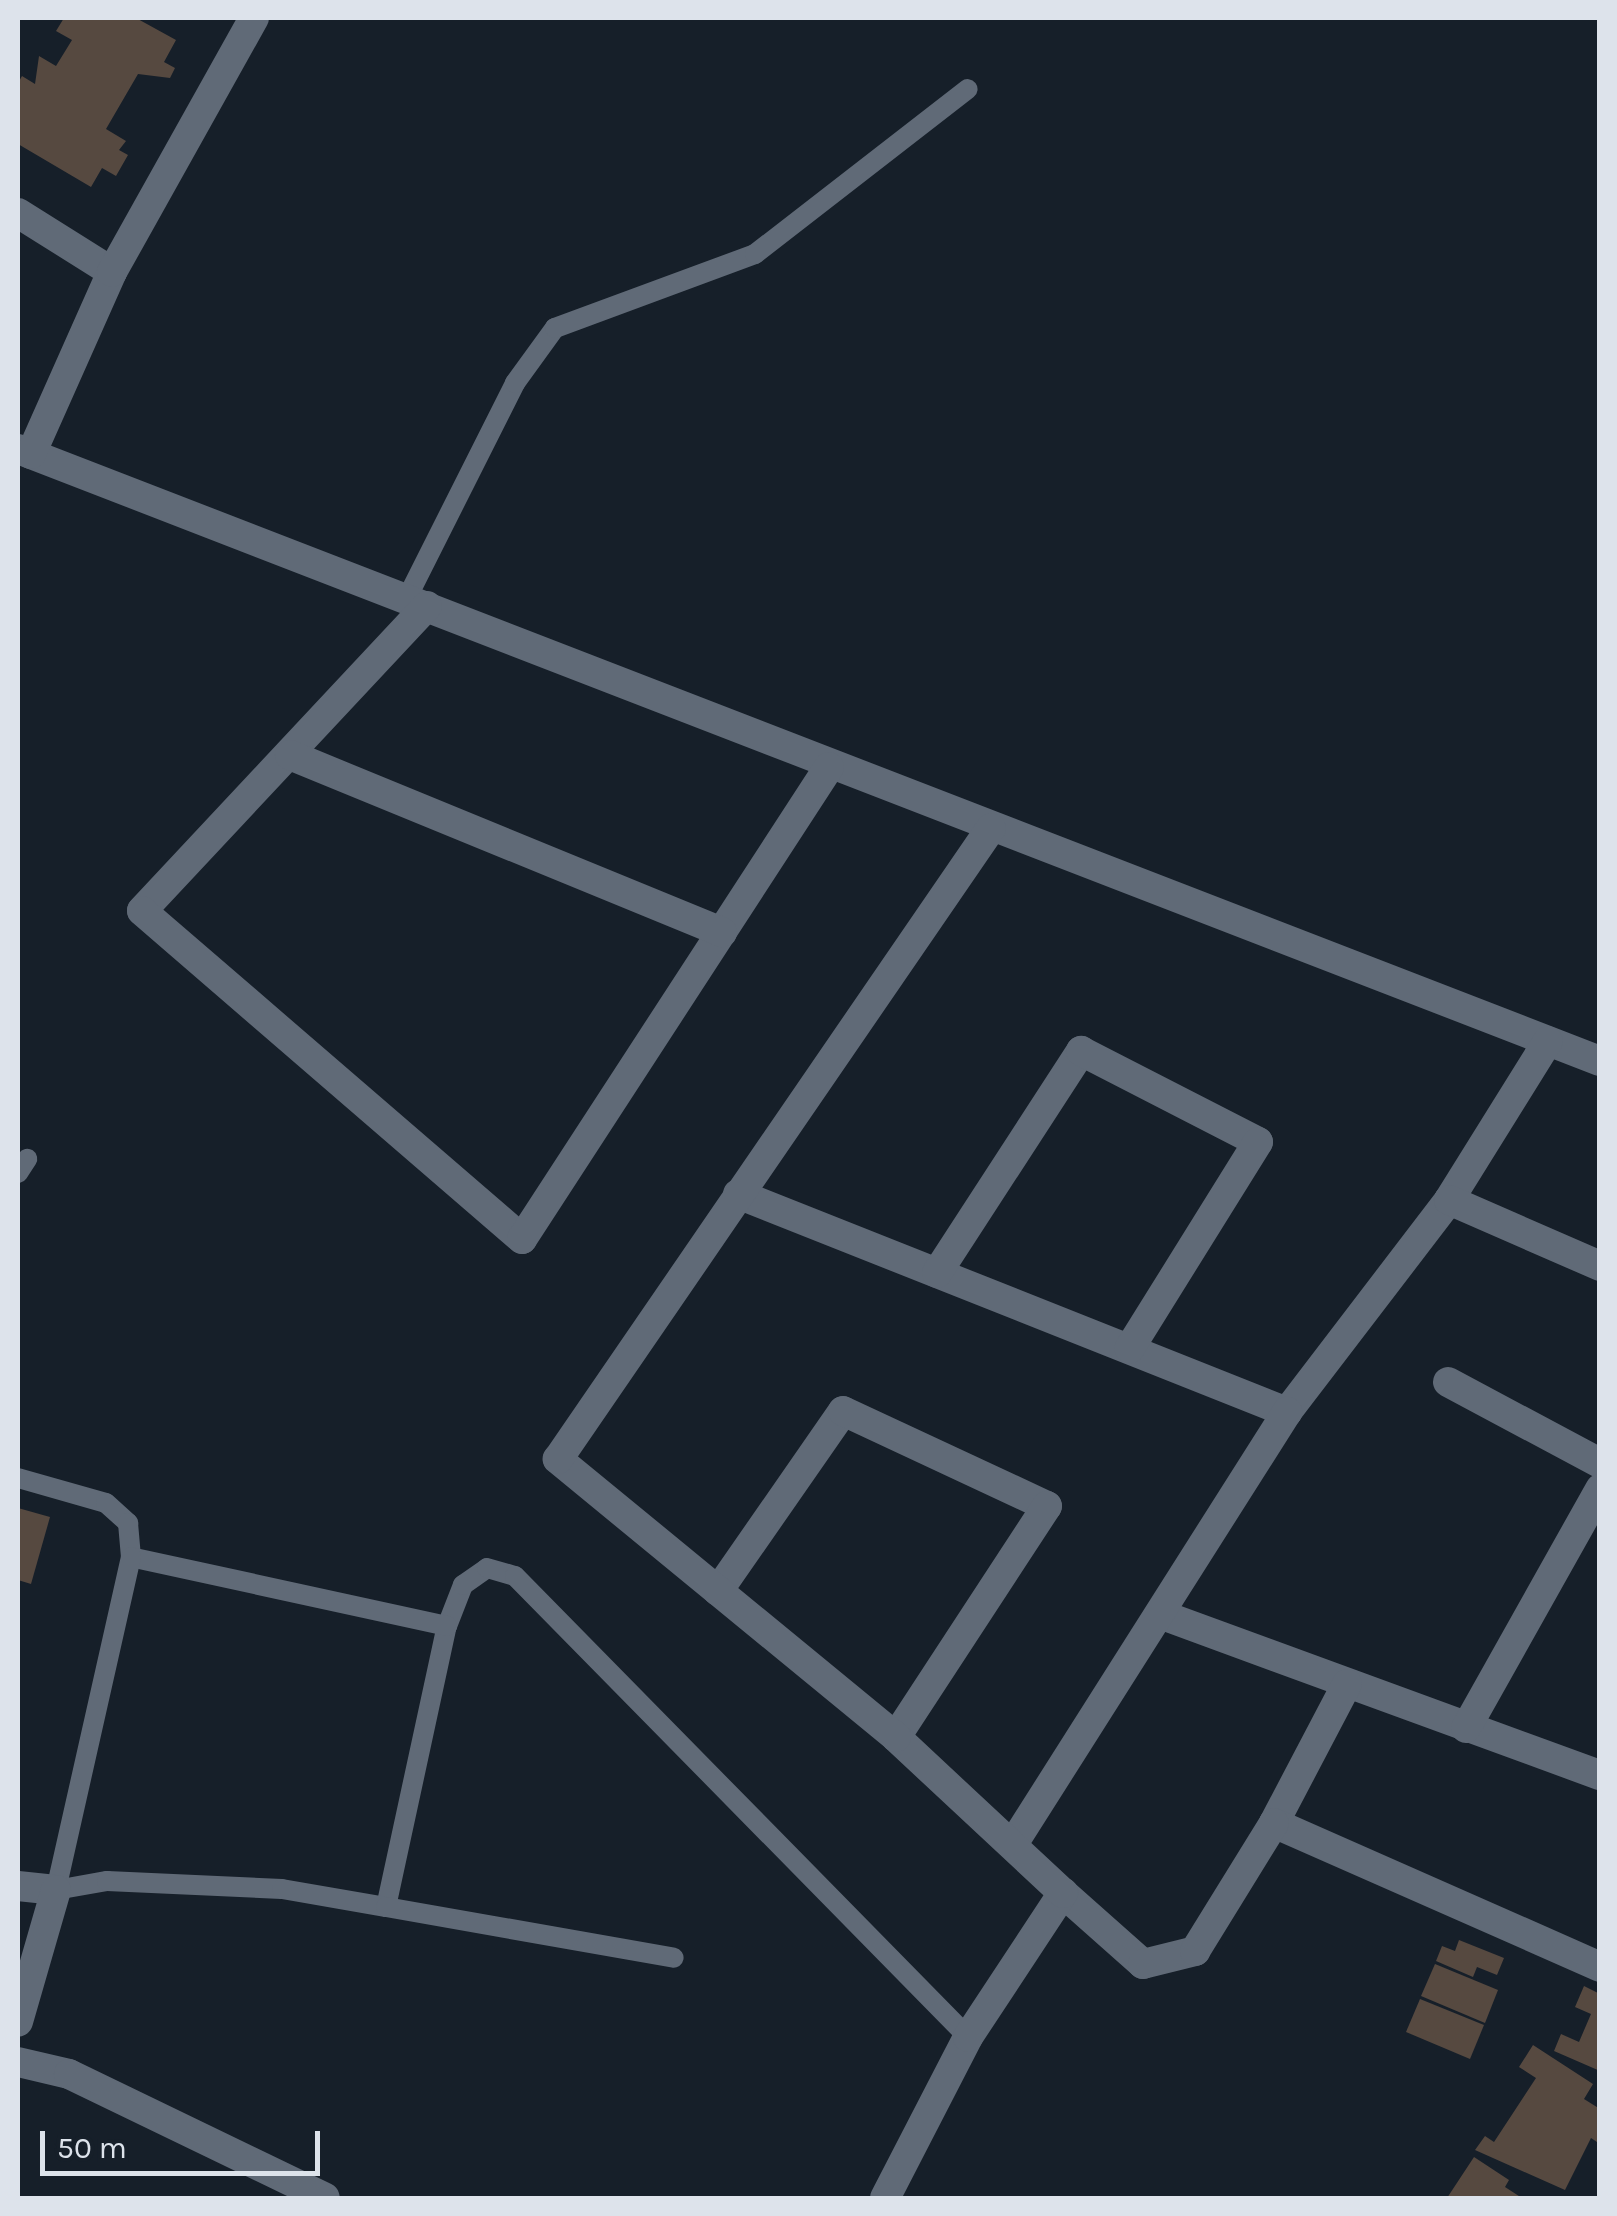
<!DOCTYPE html>
<style>
body{margin:0}
#map{position:relative;width:1617px;height:2216px;overflow:hidden;background:#161f29;font-family:Karla,sans-serif}
div>[style]{position:absolute}
[style*='--x']{left:calc(var(--x)*1px);top:calc(var(--y)*1px);width:calc(var(--w)*1px);rotate:calc(var(--a)*1deg)}
.building>*{inset:0;background:#564940}
.lane>*{height:20px;margin:-10px;padding:0 10px;transform-origin:10px;border-radius:10px;background:#606a77}
.street>*{height:30px;margin:-15px;padding:0 15px;transform-origin:15px;border-radius:15px;background:#606a77}
span{translate:-50% -50%;white-space:nowrap;text-align:center;line-height:1.15;-webkit-text-stroke:9px #161f29;paint-order:stroke}
.frame{position:absolute;inset:0;border:20px solid #dde3eb;pointer-events:none}
.scale{position:absolute;left:40px;top:2131px;width:280px;height:45px;box-sizing:border-box;border:5px solid #dde3eb;border-top:0;padding-left:12px;font-size:30px;line-height:35px;white-space:nowrap;color:#dde3eb;-webkit-text-stroke:8px #161f29;paint-order:stroke}
</style>
<div id="map">
<div class="building">
<div style="clip-path:polygon(64px 18px,136px 18px,176px 40px,164px 62px,175px 68px,170px 78px,138px 74px,106px 129px,126px 141px,119px 150px,128px 155px,116px 176px,102px 168px,91px 187px,18px 144px,18px 83px,22px 76px,35px 84px,39px 56px,56px 66px,72px 40px,56px 31px)"></div>
<div style="clip-path:polygon(18px 1508px,50px 1517px,31px 1584px,18px 1580px)"></div>
<div style="clip-path:polygon(1459px 1940px,1504px 1958px,1497px 1975px,1477px 1967px,1473px 1977px,1436px 1961px,1442px 1946px,1455px 1951px)"></div>
<div style="clip-path:polygon(1435px 1964px,1498px 1990px,1485px 2023px,1421px 1996px)"></div>
<div style="clip-path:polygon(1584px 1986px,1600px 1994px,1600px 2071px,1554px 2051px,1561px 2034px,1579px 2042px,1591px 2014px,1575px 2007px)"></div>
<div style="clip-path:polygon(1420px 1999px,1484px 2025px,1470px 2059px,1406px 2032px)"></div>
<div style="clip-path:polygon(1533px 2045px,1593px 2084px,1584px 2099px,1600px 2109px,1600px 2144px,1591px 2138px,1565px 2190px,1475px 2150px,1485px 2136px,1494px 2142px,1536px 2078px,1519px 2067px)"></div>
<div style="clip-path:polygon(1474px 2157px,1509px 2180px,1505px 2187px,1522px 2198px,1447px 2198px)"></div>
</div>
<div class="lane">
<div style="--x:407;--y:598;--w:241;--a:-63.3"></div>
<div style="--x:515;--y:383;--w:68;--a:-54"></div>
<div style="--x:555;--y:328;--w:213;--a:-20.3"></div>
<div style="--x:755;--y:254;--w:269;--a:-37.8"></div>
<div style="--x:18;--y:1173;--w:17;--a:-57"></div>
<div style="--x:18;--y:1478;--w:91;--a:15.9"></div>
<div style="--x:106;--y:1503;--w:30;--a:42"></div>
<div style="--x:128;--y:1523;--w:34;--a:85"></div>
<div style="--x:447;--y:1626;--w:44;--a:-68.7"></div>
<div style="--x:463;--y:1585;--w:29;--a:-35"></div>
<div style="--x:487;--y:1568;--w:29;--a:16"></div>
<div style="--x:515;--y:1576;--w:646;--a:45.5"></div>
<div style="--x:386;--y:1907;--w:288;--a:-77.8"></div>
<div style="--x:447;--y:1626;--w:323;--a:-167.7"></div>
<div style="--x:131;--y:1557;--w:341;--a:102.7"></div>
<div style="--x:56;--y:1890;--w:52;--a:-10"></div>
<div style="--x:107;--y:1881;--w:175;--a:2.6"></div>
<div style="--x:282;--y:1889;--w:106;--a:9.8"></div>
<div style="--x:386;--y:1907;--w:292;--a:10"></div>
</div>
<div class="street">
<div style="--x:18;--y:213;--w:111;--a:32.1"></div>
<div style="--x:18;--y:449;--w:1696;--a:21.15"></div>
<div style="--x:31;--y:454;--w:199;--a:-66"></div>
<div style="--x:112;--y:272;--w:291;--a:-60.8"></div>
<div style="--x:427;--y:606;--w:417;--a:133.1"></div>
<div style="--x:142;--y:911;--w:502;--a:40.8"></div>
<div style="--x:522;--y:1239;--w:563;--a:-56.96"></div>
<div style="--x:290;--y:755;--w:467;--a:22.3"></div>
<div style="--x:738;--y:1194;--w:591;--a:21.66"></div>
<div style="--x:1287;--y:1412;--w:267;--a:-52.6"></div>
<div style="--x:1449;--y:1200;--w:187;--a:-58.1"></div>
<div style="--x:1449;--y:1200;--w:165;--a:23.6"></div>
<div style="--x:937;--y:1273;--w:265;--a:-57"></div>
<div style="--x:1081;--y:1051;--w:199;--a:27.2"></div>
<div style="--x:1258;--y:1142;--w:243;--a:121.9"></div>
<div style="--x:1448;--y:1382;--w:172;--a:28.1"></div>
<div style="--x:718;--y:1591;--w:219;--a:-55.2"></div>
<div style="--x:843;--y:1411;--w:225;--a:25"></div>
<div style="--x:1047;--y:1506;--w:276;--a:123.2"></div>
<div style="--x:1165;--y:1616;--w:463;--a:20.1"></div>
<div style="--x:1347;--y:1684;--w:157;--a:117.7"></div>
<div style="--x:1274;--y:1823;--w:356;--a:23.8"></div>
<div style="--x:1466;--y:1728;--w:274;--a:-60.7"></div>
<div style="--x:1013;--y:1844;--w:512;--a:-57.61"></div>
<div style="--x:18;--y:1886;--w:38;--a:6"></div>
<div style="--x:56;--y:1890;--w:137;--a:106.1"></div>
<div style="--x:1063;--y:1893;--w:107;--a:41.6"></div>
<div style="--x:1143;--y:1964;--w:54;--a:-14"></div>
<div style="--x:1195;--y:1951;--w:150;--a:-58.3"></div>
<div style="--x:18;--y:2062;--w:52;--a:13.2"></div>
<div style="--x:69;--y:2074;--w:284;--a:25.8"></div>
<div style="--x:885;--y:2198;--w:181;--a:-62.7"></div>
<div style="--x:968;--y:2037;--w:173;--a:-56.6"></div>
<div style="--x:1063;--y:1893;--w:229;--a:-137"></div>
<div style="--x:896;--y:1737;--w:438;--a:-140.6"></div>
<div style="--x:558;--y:1459;--w:765;--a:-55.54"></div>
</div>
<div class="frame"></div>
<div class="scale">50 m</div>
</div>
